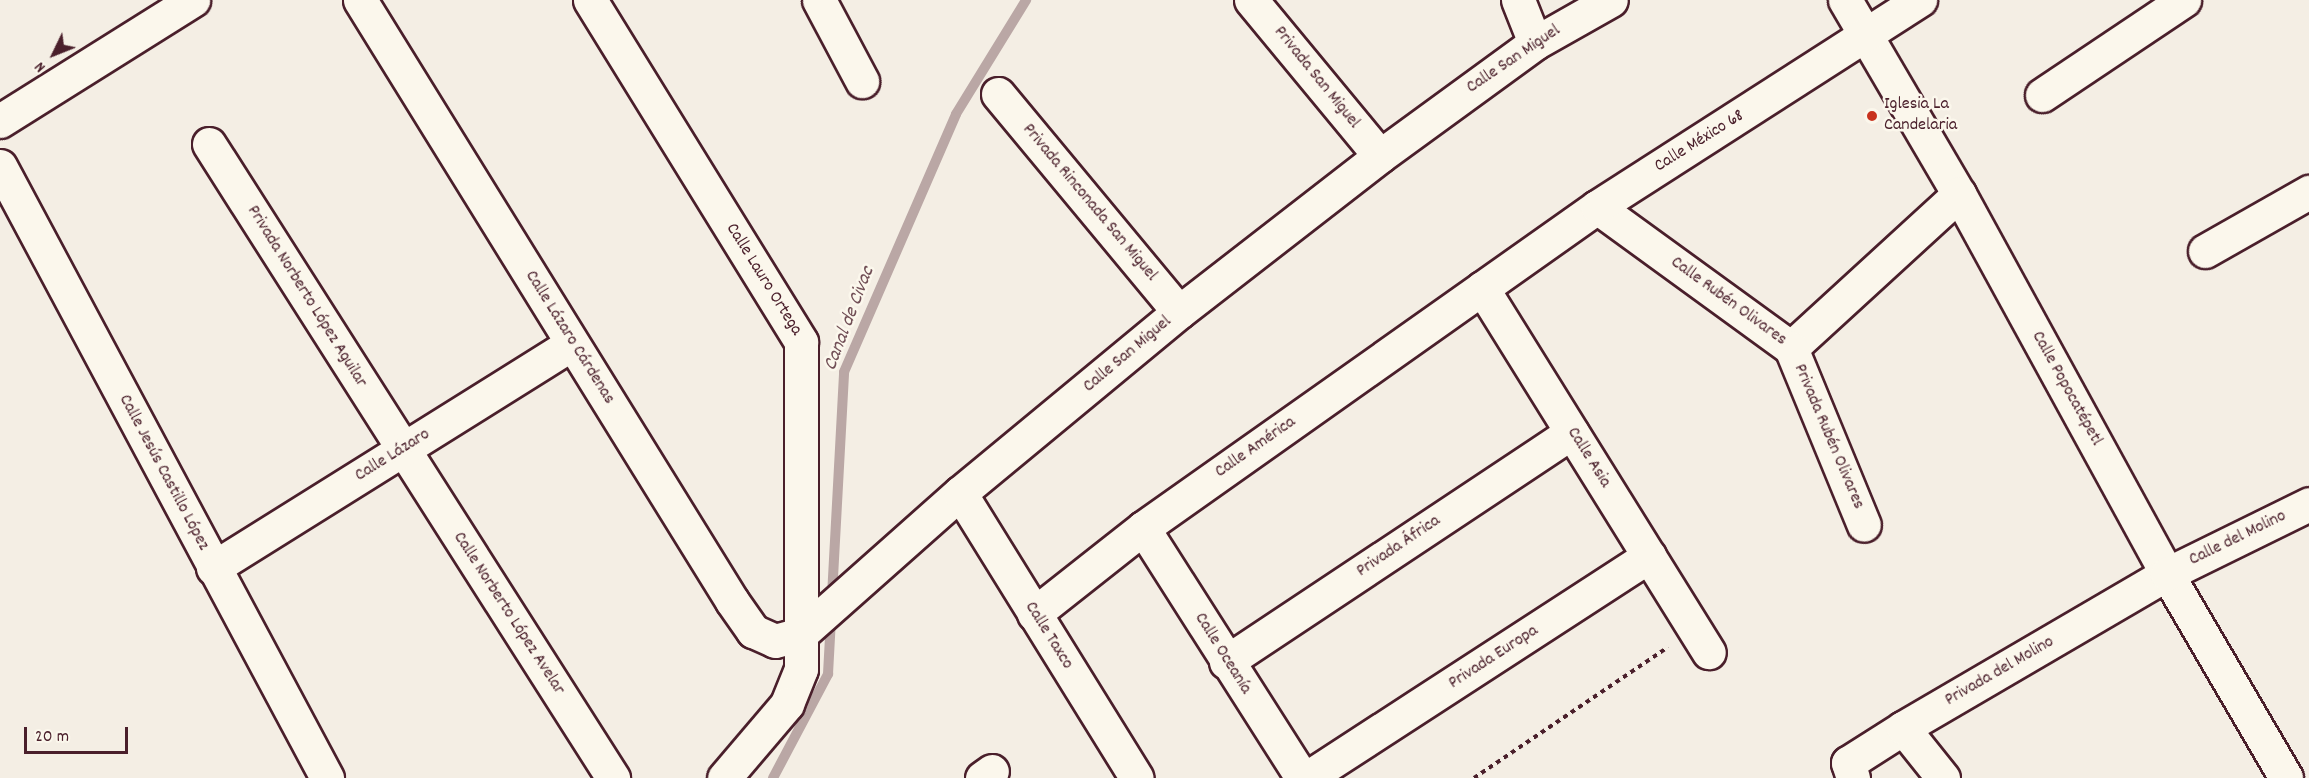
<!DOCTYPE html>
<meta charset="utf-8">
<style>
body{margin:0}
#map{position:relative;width:2309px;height:778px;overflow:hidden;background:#f4eee4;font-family:Dekko,sans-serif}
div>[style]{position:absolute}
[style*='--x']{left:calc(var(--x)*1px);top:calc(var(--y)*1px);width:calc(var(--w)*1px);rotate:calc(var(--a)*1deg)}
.stream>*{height:10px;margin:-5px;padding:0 5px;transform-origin:5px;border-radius:5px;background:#baa7a5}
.path>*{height:4px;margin-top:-2px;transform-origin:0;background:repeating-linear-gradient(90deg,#4a1f2b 0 4.5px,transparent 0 9px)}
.roads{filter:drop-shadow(2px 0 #4a1f2b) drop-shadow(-2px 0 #4a1f2b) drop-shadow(0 2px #4a1f2b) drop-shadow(0 -2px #4a1f2b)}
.minor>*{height:33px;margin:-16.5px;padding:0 16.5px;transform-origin:16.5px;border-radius:16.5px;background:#fbf7ec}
.dots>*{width:16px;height:16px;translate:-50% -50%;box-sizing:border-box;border:3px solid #fbf7ec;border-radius:50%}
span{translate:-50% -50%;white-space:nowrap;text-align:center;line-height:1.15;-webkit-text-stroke:5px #fbf7ec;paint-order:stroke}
.street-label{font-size:18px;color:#4a1f2b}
.poi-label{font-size:18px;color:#4a1f2b}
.left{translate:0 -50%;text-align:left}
.water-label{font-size:20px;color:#714f56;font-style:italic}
.north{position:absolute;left:24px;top:24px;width:60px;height:60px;-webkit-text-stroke:4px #fbf7ec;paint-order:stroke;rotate:227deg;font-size:16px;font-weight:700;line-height:24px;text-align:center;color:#4a1f2b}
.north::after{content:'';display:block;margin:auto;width:21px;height:27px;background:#4a1f2b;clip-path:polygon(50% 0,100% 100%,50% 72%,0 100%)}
.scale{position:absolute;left:24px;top:727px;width:104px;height:27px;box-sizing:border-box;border:3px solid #4a1f2b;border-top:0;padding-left:8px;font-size:18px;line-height:21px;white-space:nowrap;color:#4a1f2b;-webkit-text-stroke:4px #fbf7ec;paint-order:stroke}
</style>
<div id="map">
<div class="stream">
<div style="--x:832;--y:596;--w:224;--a:-86.9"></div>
<div style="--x:844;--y:372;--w:281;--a:-66.5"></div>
<div style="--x:956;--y:114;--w:134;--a:-58.4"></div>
<div style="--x:773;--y:778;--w:118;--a:-62.1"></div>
<div style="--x:828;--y:674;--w:56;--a:-86.9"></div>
</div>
<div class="path">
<div style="--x:1474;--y:778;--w:234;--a:-34"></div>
</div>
<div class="roads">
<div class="minor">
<div style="--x:360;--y:0;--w:707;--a:58.24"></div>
<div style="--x:732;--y:601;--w:37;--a:55"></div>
<div style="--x:753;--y:631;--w:24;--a:24"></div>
<div style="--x:775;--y:641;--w:27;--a:-15"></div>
<div style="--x:801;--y:634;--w:213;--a:-41.6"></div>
<div style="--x:960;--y:493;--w:284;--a:-39.6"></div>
<div style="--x:1179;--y:312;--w:254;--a:-37.8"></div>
<div style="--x:1380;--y:156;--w:192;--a:-36.1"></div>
<div style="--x:1535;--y:43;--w:87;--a:-29.5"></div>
<div style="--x:590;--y:0;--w:402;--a:58.3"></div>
<div style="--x:801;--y:342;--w:327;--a:90"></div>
<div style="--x:801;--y:669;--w:38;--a:112"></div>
<div style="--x:787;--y:704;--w:97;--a:130.4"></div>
<div style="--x:819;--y:0;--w:92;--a:62"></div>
<div style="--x:1251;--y:0;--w:202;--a:50.4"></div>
<div style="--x:1518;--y:0;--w:46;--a:68.4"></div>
<div style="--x:1845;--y:0;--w:225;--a:59.6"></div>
<div style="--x:1959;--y:194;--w:433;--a:61.3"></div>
<div style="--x:2167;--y:574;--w:236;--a:59.7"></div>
<div style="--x:998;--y:94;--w:283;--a:50.3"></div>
<div style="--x:2042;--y:95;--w:171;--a:-33.8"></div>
<div style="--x:0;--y:121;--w:228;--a:-32.1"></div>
<div style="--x:209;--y:144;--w:752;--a:57.49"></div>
<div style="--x:0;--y:166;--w:694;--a:61.88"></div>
<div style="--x:1597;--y:207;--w:240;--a:36"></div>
<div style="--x:2205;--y:251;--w:120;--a:-29.6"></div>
<div style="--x:1482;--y:288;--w:429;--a:58.1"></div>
<div style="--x:1791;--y:348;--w:228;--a:-42.5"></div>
<div style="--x:1791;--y:348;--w:191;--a:67.6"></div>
<div style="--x:960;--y:493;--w:335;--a:58.2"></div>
<div style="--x:1143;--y:528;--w:296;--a:57.5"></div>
<div style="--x:213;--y:568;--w:423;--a:-32"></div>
<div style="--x:1034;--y:614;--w:139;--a:-38.3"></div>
<div style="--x:1143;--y:528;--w:556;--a:-35.26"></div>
<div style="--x:1597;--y:207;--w:384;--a:-32.7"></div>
<div style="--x:1226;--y:662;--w:415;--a:-33.6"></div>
<div style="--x:1903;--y:728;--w:64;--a:51.3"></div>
<div style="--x:982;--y:778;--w:12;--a:-35"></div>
<div style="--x:1307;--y:778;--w:408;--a:-33"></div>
<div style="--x:1853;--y:778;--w:16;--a:-108"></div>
<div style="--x:1848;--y:763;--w:65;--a:-32.5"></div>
<div style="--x:1903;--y:728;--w:306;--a:-30.3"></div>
<div style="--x:2167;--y:574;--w:158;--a:-26.2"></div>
</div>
</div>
<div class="dots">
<div style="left:1872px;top:116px;background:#c8321e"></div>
</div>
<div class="street-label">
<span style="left:1514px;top:60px;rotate:-34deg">Calle San Miguel</span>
<span style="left:1316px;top:78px;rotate:51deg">Privada San Miguel</span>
<span style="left:1700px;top:142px;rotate:-32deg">Calle México 68</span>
<span style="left:1089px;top:203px;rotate:50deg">Privada Rinconada San Miguel</span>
<span style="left:763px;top:280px;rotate:58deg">Calle Lauro Ortega</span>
<span style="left:306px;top:297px;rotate:58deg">Privada Norberto López Aguilar</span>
<span style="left:1728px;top:302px;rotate:36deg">Calle Rubén Olivares</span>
<span style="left:569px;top:338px;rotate:58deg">Calle Lázaro Cárdenas</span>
<span style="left:1128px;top:355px;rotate:-40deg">Calle San Miguel</span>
<span style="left:2066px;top:389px;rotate:61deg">Calle Popocatépetl</span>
<span style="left:1828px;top:437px;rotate:67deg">Privada Rubén Olivares</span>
<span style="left:1256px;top:448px;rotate:-35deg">Calle América</span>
<span style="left:393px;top:456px;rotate:-32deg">Calle Lázaro</span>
<span style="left:1588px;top:458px;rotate:58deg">Calle Asia</span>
<span style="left:163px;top:473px;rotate:62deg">Calle Jesús Castillo López</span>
<span style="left:2238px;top:539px;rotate:-26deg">Calle del Molino</span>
<span style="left:1399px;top:547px;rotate:-34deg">Privada África</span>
<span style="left:508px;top:614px;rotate:57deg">Calle Norberto López Avelar</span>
<span style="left:1048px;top:636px;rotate:58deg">Calle Taxco</span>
<span style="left:1222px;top:654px;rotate:58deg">Calle Oceanía</span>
<span style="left:1494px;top:658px;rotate:-33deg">Privada Europa</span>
<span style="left:2000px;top:672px;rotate:-30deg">Privada del Molino</span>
</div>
<div class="poi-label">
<span class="left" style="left:1884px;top:116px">Iglesia La<br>Candelaria</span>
</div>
<div class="water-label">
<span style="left:850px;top:319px;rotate:-69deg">Canal de Civac</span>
</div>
<div class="north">N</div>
<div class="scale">20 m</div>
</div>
